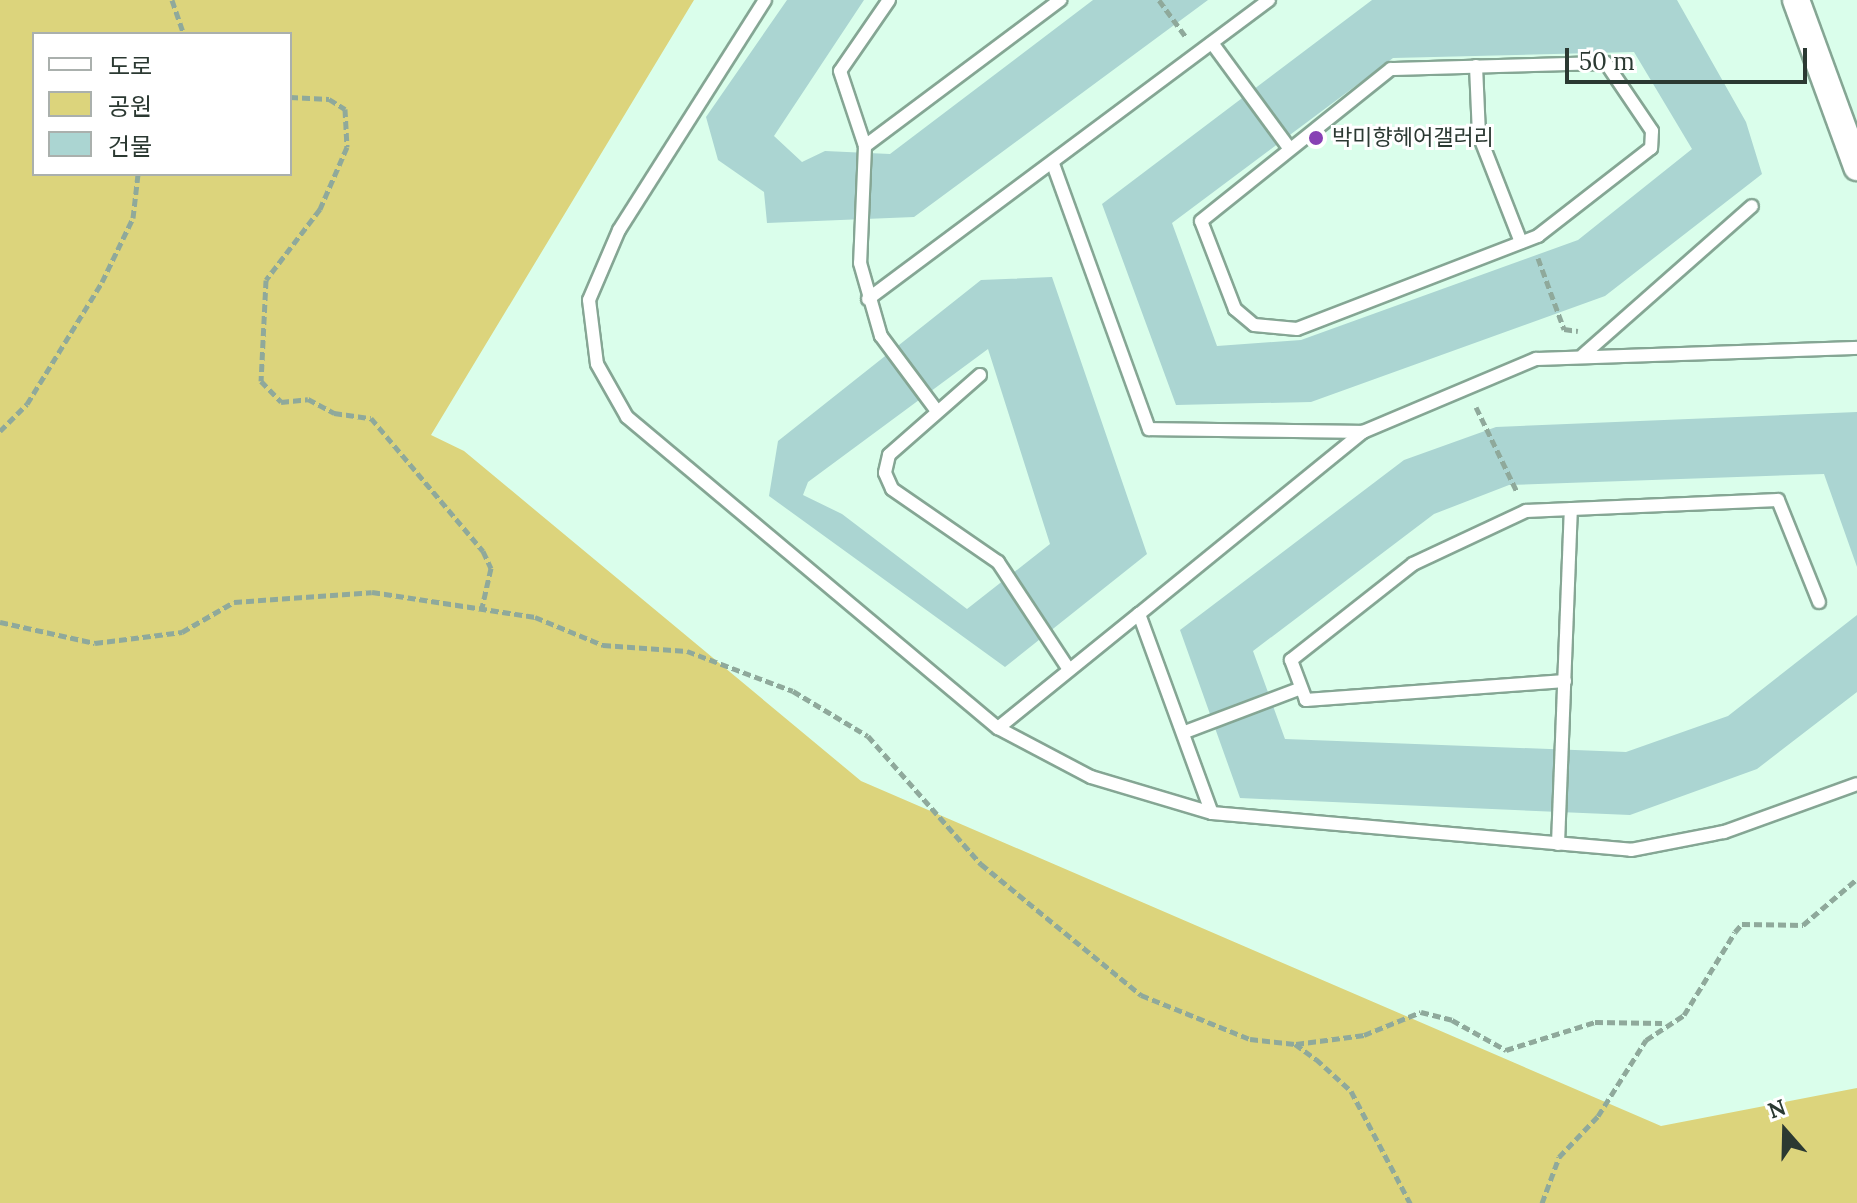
<!DOCTYPE html>
<meta charset="utf-8">
<style>
body{margin:0}
#map{position:relative;width:1857px;height:1203px;overflow:hidden;background:#dafeeb;font-family:Lora,"Noto Sans KR",serif}
div>[style]{position:absolute}
[style*='--x']{left:calc(var(--x)*1px);top:calc(var(--y)*1px);width:calc(var(--w)*1px);rotate:calc(var(--a)*1deg)}
.green>*{inset:0;background:#dcd47c}
.building>*{inset:0;background:#abd5d2}
.path>*{height:5px;margin-top:-2.5px;transform-origin:0;background:repeating-linear-gradient(90deg,#8fa99b 0 8px,transparent 0 12px)}
.roads{filter:drop-shadow(2px 0 #85a694) drop-shadow(-2px 0 #85a694) drop-shadow(0 2px #85a694) drop-shadow(0 -2px #85a694)}
.service>*{height:12px;margin:-6px;padding:0 6px;transform-origin:6px;border-radius:6px;background:#fff}
.minor>*{height:26px;margin:-13px;padding:0 13px;transform-origin:13px;border-radius:13px;background:#fff}
.dots>*{width:22px;height:22px;translate:-50% -50%;box-sizing:border-box;border:4px solid #fff;border-radius:50%}
span{translate:-50% -50%;white-space:nowrap;text-align:center;line-height:1.15;-webkit-text-stroke:6px #fff;paint-order:stroke}
.poi-label{font-size:22px;color:#2b3932}
.left{translate:0 -50%;text-align:left}
.legend{position:absolute;left:32px;top:32px;width:260px;height:144px;box-sizing:border-box;background:#fff;border:2px solid #aab0ad;margin:0;padding:10px 14px;list-style:none;font-size:24px;color:#2b3932}
.legend li{display:flex;align-items:center;gap:16px;height:40px}
.legend b{width:40px;border:2px solid #aab0ad}
.north{position:absolute;left:1745px;top:1091px;width:80px;height:80px;-webkit-text-stroke:6px #fff;paint-order:stroke;rotate:340deg;font-size:22px;font-weight:700;line-height:32px;text-align:center;color:#2b3932}
.north::after{content:'';display:block;margin:auto;width:28px;height:36px;background:#2b3932;clip-path:polygon(50% 0,100% 100%,50% 72%,0 100%)}
.scale{position:absolute;left:1565px;top:48px;width:242px;height:36px;box-sizing:border-box;border:4px solid #2b3932;border-top:0;padding-left:10px;font-size:24px;line-height:28px;white-space:nowrap;color:#2b3932;-webkit-text-stroke:6px #fff;paint-order:stroke}
</style>
<div id="map">
<div class="green">
<div style="clip-path:polygon(evenodd,0 0,694px 0,431px 435px,464px 451px,861px 781px,1661px 1126px,1857px 1088px,1857px 1203px,0 1203px,0 0,34px 34px,290px 34px,290px 174px,34px 174px,34px 34px)"></div>
</div>
<div class="building">
<div style="clip-path:polygon(787px 0,864px 0,774px 136px,802px 162px,825px 151px,890px 154px,1093px 0,1208px 0,914px 217px,767px 223px,764px 192px,718px 160px,706px 117px)"></div>
<div style="clip-path:polygon(evenodd,1372px 0,1677px 0,1746px 122px,1762px 174px,1605px 296px,1311px 402px,1176px 405px,1102px 204px,1372px 0,1634px 52px,1692px 149px,1578px 240px,1301px 340px,1217px 346px,1172px 223px,1393px 58px,1634px 52px)"></div>
<div style="clip-path:polygon(evenodd,1052px 277px,1147px 554px,1005px 667px,769px 496px,778px 441px,981px 280px,1052px 277px,988px 349px,1050px 544px,967px 609px,842px 514px,803px 495px,808px 482px,988px 349px)"></div>
<div style="clip-path:polygon(1857px 412px,1857px 567px,1824px 474px,1509px 485px,1434px 514px,1253px 651px,1285px 739px,1626px 752px,1728px 716px,1857px 615px,1857px 692px,1757px 769px,1630px 815px,1240px 798px,1180px 630px,1404px 460px,1496px 427px)"></div>
</div>
<div class="path">
<div style="--x:172;--y:0;--w:36;--a:71"></div>
<div style="--x:1159;--y:0;--w:46;--a:53.9"></div>
<div style="--x:290;--y:97;--w:39;--a:3"></div>
<div style="--x:329;--y:99;--w:19;--a:32"></div>
<div style="--x:345;--y:109;--w:38;--a:87"></div>
<div style="--x:347;--y:147;--w:68;--a:113.5"></div>
<div style="--x:320;--y:209;--w:89;--a:127.3"></div>
<div style="--x:266;--y:280;--w:101;--a:92.8"></div>
<div style="--x:261;--y:381;--w:29;--a:46"></div>
<div style="--x:281;--y:402;--w:27;--a:-6"></div>
<div style="--x:308;--y:399;--w:30;--a:28"></div>
<div style="--x:334;--y:413;--w:37;--a:8"></div>
<div style="--x:371;--y:418;--w:174;--a:49.9"></div>
<div style="--x:483;--y:551;--w:19;--a:65"></div>
<div style="--x:491;--y:568;--w:45;--a:102.8"></div>
<div style="--x:1538;--y:258;--w:76;--a:69.9"></div>
<div style="--x:1564;--y:329;--w:14;--a:8"></div>
<div style="--x:1476;--y:407;--w:94;--a:64.2"></div>
<div style="--x:0;--y:431;--w:38;--a:-45"></div>
<div style="--x:27;--y:404;--w:143;--a:-58.4"></div>
<div style="--x:102;--y:282;--w:71;--a:-64.2"></div>
<div style="--x:133;--y:218;--w:44;--a:-83.5"></div>
<div style="--x:0;--y:622;--w:97;--a:12.5"></div>
<div style="--x:95;--y:643;--w:88;--a:-7.2"></div>
<div style="--x:182;--y:632;--w:60;--a:-30"></div>
<div style="--x:234;--y:602;--w:138;--a:-4.1"></div>
<div style="--x:372;--y:592;--w:165;--a:8.7"></div>
<div style="--x:535;--y:617;--w:74;--a:22.4"></div>
<div style="--x:603;--y:645;--w:84;--a:4.1"></div>
<div style="--x:687;--y:651;--w:113;--a:20.7"></div>
<div style="--x:793;--y:691;--w:87;--a:31"></div>
<div style="--x:868;--y:736;--w:171;--a:48.6"></div>
<div style="--x:981;--y:864;--w:207;--a:39.3"></div>
<div style="--x:1141;--y:995;--w:118;--a:22"></div>
<div style="--x:1250;--y:1039;--w:45;--a:6.3"></div>
<div style="--x:1295;--y:1044;--w:26;--a:36"></div>
<div style="--x:1316;--y:1059;--w:47;--a:42.4"></div>
<div style="--x:1351;--y:1091;--w:127;--a:62.2"></div>
<div style="--x:1296;--y:1044;--w:69;--a:-7.5"></div>
<div style="--x:1364;--y:1035;--w:61;--a:-22"></div>
<div style="--x:1421;--y:1012;--w:32;--a:14"></div>
<div style="--x:1452;--y:1020;--w:62;--a:29.1"></div>
<div style="--x:1506;--y:1050;--w:93;--a:-17.5"></div>
<div style="--x:1595;--y:1022;--w:67;--a:0.9"></div>
<div style="--x:1542;--y:1203;--w:49;--a:-69.7"></div>
<div style="--x:1559;--y:1157;--w:57;--a:-46.4"></div>
<div style="--x:1598;--y:1116;--w:90;--a:-57.7"></div>
<div style="--x:1646;--y:1040;--w:45;--a:-33.3"></div>
<div style="--x:1684;--y:1015;--w:97;--a:-58.4"></div>
<div style="--x:1735;--y:932;--w:11;--a:-49"></div>
<div style="--x:1742;--y:924;--w:61;--a:0.9"></div>
<div style="--x:1803;--y:925;--w:71;--a:-40.4"></div>
</div>
<div class="roads">
<div class="service">
<div style="--x:765;--y:0;--w:272;--a:122.4"></div>
<div style="--x:619;--y:230;--w:76;--a:113.2"></div>
<div style="--x:589;--y:300;--w:64;--a:82.9"></div>
<div style="--x:597;--y:364;--w:61;--a:60.5"></div>
<div style="--x:627;--y:417;--w:484;--a:40"></div>
<div style="--x:998;--y:728;--w:105;--a:27.8"></div>
<div style="--x:1091;--y:777;--w:126;--a:16.6"></div>
<div style="--x:1212;--y:813;--w:421;--a:5"></div>
<div style="--x:1631;--y:850;--w:95;--a:-11"></div>
<div style="--x:1724;--y:832;--w:141;--a:-19.8"></div>
<div style="--x:889;--y:0;--w:86;--a:124.6"></div>
<div style="--x:840;--y:71;--w:79;--a:71.6"></div>
<div style="--x:865;--y:146;--w:117;--a:92.4"></div>
<div style="--x:860;--y:263;--w:76;--a:74"></div>
<div style="--x:881;--y:336;--w:94;--a:53.3"></div>
<div style="--x:1212;--y:43;--w:130;--a:53.7"></div>
<div style="--x:1606;--y:63;--w:82;--a:55.9"></div>
<div style="--x:1652;--y:131;--w:17;--a:93"></div>
<div style="--x:1651;--y:148;--w:143;--a:142.1"></div>
<div style="--x:1538;--y:236;--w:258;--a:158.9"></div>
<div style="--x:1297;--y:329;--w:43;--a:-174.7"></div>
<div style="--x:1254;--y:325;--w:25;--a:-140"></div>
<div style="--x:1235;--y:309;--w:94;--a:-111.1"></div>
<div style="--x:1201;--y:221;--w:243;--a:-38.7"></div>
<div style="--x:1391;--y:69;--w:215;--a:-1.6"></div>
<div style="--x:1476;--y:66;--w:69;--a:87.5"></div>
<div style="--x:1479;--y:135;--w:115;--a:68.6"></div>
<div style="--x:865;--y:146;--w:244;--a:-36.8"></div>
<div style="--x:1053;--y:164;--w:282;--a:70.1"></div>
<div style="--x:1149;--y:429;--w:214;--a:0.8"></div>
<div style="--x:1363;--y:432;--w:188;--a:-22.9"></div>
<div style="--x:1536;--y:359;--w:321;--a:-2"></div>
<div style="--x:868;--y:299;--w:500;--a:-36.71"></div>
<div style="--x:1583;--y:355;--w:225;--a:-41.4"></div>
<div style="--x:980;--y:375;--w:121;--a:138.7"></div>
<div style="--x:889;--y:455;--w:18;--a:103"></div>
<div style="--x:885;--y:473;--w:17;--a:66"></div>
<div style="--x:892;--y:489;--w:129;--a:34.6"></div>
<div style="--x:998;--y:562;--w:127;--a:56.6"></div>
<div style="--x:1139;--y:614;--w:289;--a:-39.1"></div>
<div style="--x:1565;--y:681;--w:260;--a:175.8"></div>
<div style="--x:1306;--y:700;--w:43;--a:-110.6"></div>
<div style="--x:1291;--y:660;--w:155;--a:-38.2"></div>
<div style="--x:1413;--y:564;--w:125;--a:-25.1"></div>
<div style="--x:1526;--y:511;--w:252;--a:-2.5"></div>
<div style="--x:1778;--y:500;--w:110;--a:68.1"></div>
<div style="--x:998;--y:728;--w:181;--a:-39"></div>
<div style="--x:1139;--y:614;--w:212;--a:69.9"></div>
<div style="--x:1185;--y:732;--w:122;--a:-20.7"></div>
<div style="--x:1558;--y:844;--w:335;--a:-87.8"></div>
</div>
<div class="minor">
<div style="--x:1796;--y:0;--w:178;--a:69.9"></div>
</div>
</div>
<div class="dots">
<div style="left:1316px;top:138px;background:#8741b4"></div>
</div>
<div class="poi-label">
<span class="left" style="left:1332px;top:138px">박미향헤어갤러리</span>
</div>
<ul class="legend">
<li><b style="height:10px;background:#fff"></b>도로</li>
<li><b style="height:22px;background:#dcd47c"></b>공원</li>
<li><b style="height:22px;background:#abd5d2"></b>건물</li>
</ul>
<div class="north">N</div>
<div class="scale">50 m</div>
</div>
